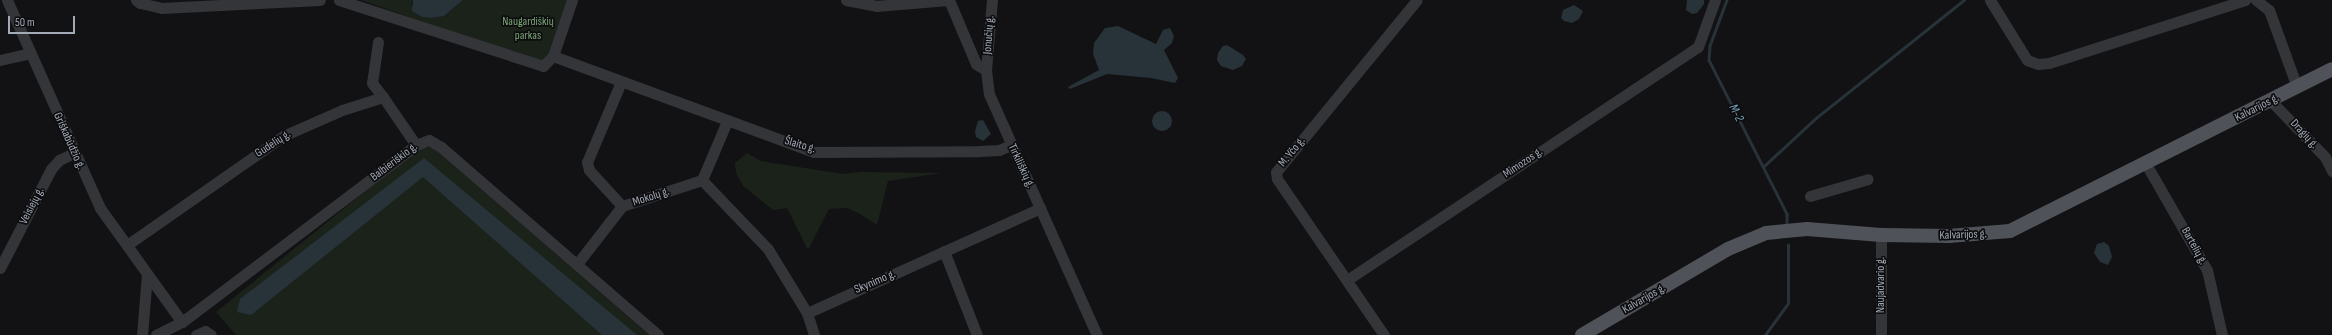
<!DOCTYPE html>
<meta charset="utf-8">
<style>
body{margin:0}
#map{position:relative;width:2332px;height:335px;overflow:hidden;background:#121214;font-family:"Sofia Sans Condensed",sans-serif}
div>[style]{position:absolute}
[style*='--x']{left:calc(var(--x)*1px);top:calc(var(--y)*1px);width:calc(var(--w)*1px);rotate:calc(var(--a)*1deg)}
.green>*{inset:0;background:#1a221a}
.water>*{inset:0;background:#273339}
.round{border-radius:50%}
.stream>*{height:2.5px;margin:-1.25px;padding:0 1.25px;transform-origin:1.25px;border-radius:1.25px;background:#273339}
.minor>*{height:11px;margin:-5.5px;padding:0 5.5px;transform-origin:5.5px;border-radius:5.5px;background:#333539}
.major>*{height:14px;margin:-7px;padding:0 7px;transform-origin:7px;border-radius:7px;background:#4f5259}
span{translate:-50% -50%;white-space:nowrap;text-align:center;line-height:1.15;-webkit-text-stroke:3.5px #0d0d0f;paint-order:stroke}
.park-label{font-size:12px;color:#79a377}
.street-label{font-size:12px;color:#a2aab6}
.water-label{font-size:13px;color:#769eb5;font-style:italic}
.scale{position:absolute;left:8px;top:16px;width:67px;height:18px;box-sizing:border-box;border:2px solid #a2aab6;border-top:0;padding-left:5px;font-size:12px;line-height:14px;white-space:nowrap;color:#a2aab6;-webkit-text-stroke:3px #0d0d0f;paint-order:stroke}
</style>
<div id="map">
<div class="green">
<div style="clip-path:polygon(361px 0,413px 0,411px 4px,444px 16px,463px 0,568px 0,549px 56px,543px 61px,531px 60px)"></div>
<div style="clip-path:polygon(425px 147px,434px 148px,649px 335px,236px 335px,216px 312px,415px 151px)"></div>
<div style="clip-path:polygon(747px 153px,761px 161px,843px 174px,861px 172px,942px 173px,888px 181px,877px 225px,860px 214px,847px 208px,829px 209px,808px 250px,787px 208px,773px 210px,743px 186px,736px 173px,735px 163px)"></div>
</div>
<div class="water">
<div style="clip-path:polygon(413px 0,463px 0,444px 16px,431px 18px,422px 17px,412px 11px)"></div>
<div style="clip-path:polygon(1687px 0,1704px 0,1704px 4px,1697px 13px,1692px 14px,1686px 10px)"></div>
<div style="clip-path:polygon(1574px 5px,1583px 11px,1579px 19px,1572px 23px,1564px 21px,1561px 18px,1563px 10px)"></div>
<div style="clip-path:polygon(1118px 26px,1156px 44px,1163px 30px,1170px 28px,1174px 36px,1172px 43px,1164px 50px,1178px 78px,1175px 83px,1151px 78px,1107px 74px,1070px 89px,1068px 87px,1099px 70px,1093px 54px,1094px 43px,1105px 28px)"></div>
<div style="clip-path:polygon(1227px 45px,1243px 55px,1246px 59px,1242px 66px,1233px 70px,1221px 66px,1217px 60px,1218px 53px,1223px 46px)"></div>
<div class="round" style="left:1152px;top:111px;width:20px;height:20px"></div>
<div style="clip-path:polygon(983px 120px,991px 134px,983px 141px,976px 137px,975px 131px,978px 121px)"></div>
<div style="clip-path:polygon(424px 158px,637px 335px,602px 335px,423px 177px,251px 315px,237px 312px,240px 299px)"></div>
<div style="clip-path:polygon(2104px 242px,2109px 246px,2112px 257px,2108px 265px,2100px 262px,2094px 253px,2097px 244px)"></div>
</div>
<div class="stream">
<div style="--x:1727;--y:0;--w:49;--a:110.3"></div>
<div style="--x:1710;--y:46;--w:14;--a:94"></div>
<div style="--x:1709;--y:60;--w:173;--a:63.1"></div>
<div style="--x:1787;--y:214;--w:9;--a:90"></div>
<div style="--x:1763;--y:167;--w:72;--a:-42.8"></div>
<div style="--x:1816;--y:118;--w:189;--a:-38.6"></div>
<div style="--x:1765;--y:335;--w:39;--a:-54"></div>
<div style="--x:1788;--y:303;--w:58;--a:-90"></div>
</div>
<div class="minor">
<div style="--x:7;--y:0;--w:228;--a:65.9"></div>
<div style="--x:100;--y:208;--w:140;--a:54.3"></div>
<div style="--x:136;--y:0;--w:5;--a:37"></div>
<div style="--x:140;--y:3;--w:22;--a:13"></div>
<div style="--x:161;--y:8;--w:159;--a:-2.9"></div>
<div style="--x:339;--y:0;--w:214;--a:17.9"></div>
<div style="--x:543;--y:66;--w:14;--a:-45"></div>
<div style="--x:553;--y:56;--w:59;--a:-71.3"></div>
<div style="--x:846;--y:0;--w:31;--a:11"></div>
<div style="--x:876;--y:6;--w:72;--a:-4.8"></div>
<div style="--x:949;--y:0;--w:69;--a:67.1"></div>
<div style="--x:976;--y:64;--w:12;--a:31"></div>
<div style="--x:992;--y:0;--w:70;--a:94.9"></div>
<div style="--x:986;--y:70;--w:24;--a:83"></div>
<div style="--x:989;--y:94;--w:264;--a:65.9"></div>
<div style="--x:1990;--y:0;--w:70;--a:58.3"></div>
<div style="--x:2027;--y:60;--w:12;--a:20"></div>
<div style="--x:2038;--y:64;--w:11;--a:-5"></div>
<div style="--x:2049;--y:63;--w:206;--a:-17.8"></div>
<div style="--x:2256;--y:0;--w:16;--a:38"></div>
<div style="--x:2269;--y:10;--w:82;--a:70"></div>
<div style="--x:378;--y:42;--w:41;--a:98.3"></div>
<div style="--x:372;--y:83;--w:18;--a:52"></div>
<div style="--x:553;--y:56;--w:278;--a:20.2"></div>
<div style="--x:814;--y:152;--w:166;--a:-0.3"></div>
<div style="--x:980;--y:151;--w:19;--a:-3"></div>
<div style="--x:999;--y:150;--w:13;--a:-23"></div>
<div style="--x:0;--y:60;--w:31;--a:-13"></div>
<div style="--x:621;--y:82;--w:87;--a:113"></div>
<div style="--x:587;--y:162;--w:8;--a:76"></div>
<div style="--x:589;--y:170;--w:49;--a:47.5"></div>
<div style="--x:622;--y:206;--w:84;--a:-18"></div>
<div style="--x:702;--y:180;--w:95;--a:46.3"></div>
<div style="--x:768;--y:249;--w:75;--a:58.6"></div>
<div style="--x:807;--y:313;--w:23;--a:72"></div>
<div style="--x:2271;--y:101;--w:78;--a:46"></div>
<div style="--x:2325;--y:157;--w:16;--a:63"></div>
<div style="--x:2146;--y:164;--w:122;--a:60.1"></div>
<div style="--x:2207;--y:270;--w:67;--a:77"></div>
<div style="--x:702;--y:180;--w:64;--a:-67"></div>
<div style="--x:1810;--y:196;--w:60;--a:-16.3"></div>
<div style="--x:1881;--y:235;--w:100;--a:90"></div>
<div style="--x:127;--y:245;--w:190;--a:-34.9"></div>
<div style="--x:283;--y:136;--w:64;--a:-23.8"></div>
<div style="--x:342;--y:110;--w:43;--a:-17.6"></div>
<div style="--x:383;--y:97;--w:58;--a:55.5"></div>
<div style="--x:944;--y:251;--w:90;--a:68.6"></div>
<div style="--x:577;--y:264;--w:73;--a:-52.2"></div>
<div style="--x:0;--y:268;--w:111;--a:-62.7"></div>
<div style="--x:51;--y:169;--w:12;--a:-48"></div>
<div style="--x:59;--y:160;--w:17;--a:-25"></div>
<div style="--x:1347;--y:280;--w:421;--a:-33.6"></div>
<div style="--x:1698;--y:47;--w:50;--a:-70.1"></div>
<div style="--x:807;--y:313;--w:256;--a:-24.2"></div>
<div style="--x:142;--y:335;--w:61;--a:-85.3"></div>
<div style="--x:156;--y:335;--w:29;--a:-27"></div>
<div style="--x:182;--y:322;--w:293;--a:-37.1"></div>
<div style="--x:416;--y:145;--w:14;--a:-21"></div>
<div style="--x:429;--y:140;--w:14;--a:30"></div>
<div style="--x:441;--y:147;--w:287;--a:40.9"></div>
<div style="--x:196;--y:335;--w:10;--a:-24"></div>
<div style="--x:205;--y:331;--w:7;--a:34"></div>
<div style="--x:1384;--y:335;--w:189;--a:-124.4"></div>
<div style="--x:1277;--y:179;--w:7;--a:-98"></div>
<div style="--x:1276;--y:172;--w:222;--a:-50.7"></div>
</div>
<div class="major">
<div style="--x:1582;--y:335;--w:169;--a:-30.5"></div>
<div style="--x:1728;--y:249;--w:41;--a:-22.8"></div>
<div style="--x:1766;--y:233;--w:41;--a:-5.6"></div>
<div style="--x:1807;--y:229;--w:74;--a:4.6"></div>
<div style="--x:1881;--y:235;--w:68;--a:0.8"></div>
<div style="--x:1949;--y:236;--w:61;--a:-4.7"></div>
<div style="--x:2010;--y:231;--w:360;--a:-26.7"></div>
</div>
<div class="park-label">
<span style="left:528px;top:29px">Naugardiškių<br>parkas</span>
</div>
<div class="street-label">
<span style="left:989px;top:35px;rotate:-86deg">Jonučių g.</span>
<span style="left:2257px;top:108px;rotate:-27deg">Kalvarijos g.</span>
<span style="left:2304px;top:134px;rotate:47deg">Dragių g.</span>
<span style="left:69px;top:141px;rotate:66deg">Griškabūdžio g.</span>
<span style="left:273px;top:144px;rotate:-33deg">Gudelių g.</span>
<span style="left:800px;top:145px;rotate:16deg">Šlaito g.</span>
<span style="left:1292px;top:152px;rotate:-51deg">M. Yčo g.</span>
<span style="left:394px;top:162px;rotate:-37deg">Balbieriškio g.</span>
<span style="left:1523px;top:163px;rotate:-34deg">Mimozos g.</span>
<span style="left:1021px;top:166px;rotate:65deg">Tirkiliškių g.</span>
<span style="left:651px;top:197px;rotate:-18deg">Mokolų g.</span>
<span style="left:32px;top:206px;rotate:-63deg">Veisiejų g.</span>
<span style="left:1963px;top:235px;rotate:-2deg">Kalvarijos g.</span>
<span style="left:2194px;top:246px;rotate:61deg">Bartelių g.</span>
<span style="left:875px;top:282px;rotate:-23deg">Skynimo g.</span>
<span style="left:1881px;top:285px;rotate:-90deg">Naujadvario g.</span>
<span style="left:1644px;top:299px;rotate:-30deg">Kalvarijos g.</span>
</div>
<div class="water-label">
<span style="left:1736px;top:113px;rotate:63deg">M-2</span>
</div>
<div class="scale">50 m</div>
</div>
